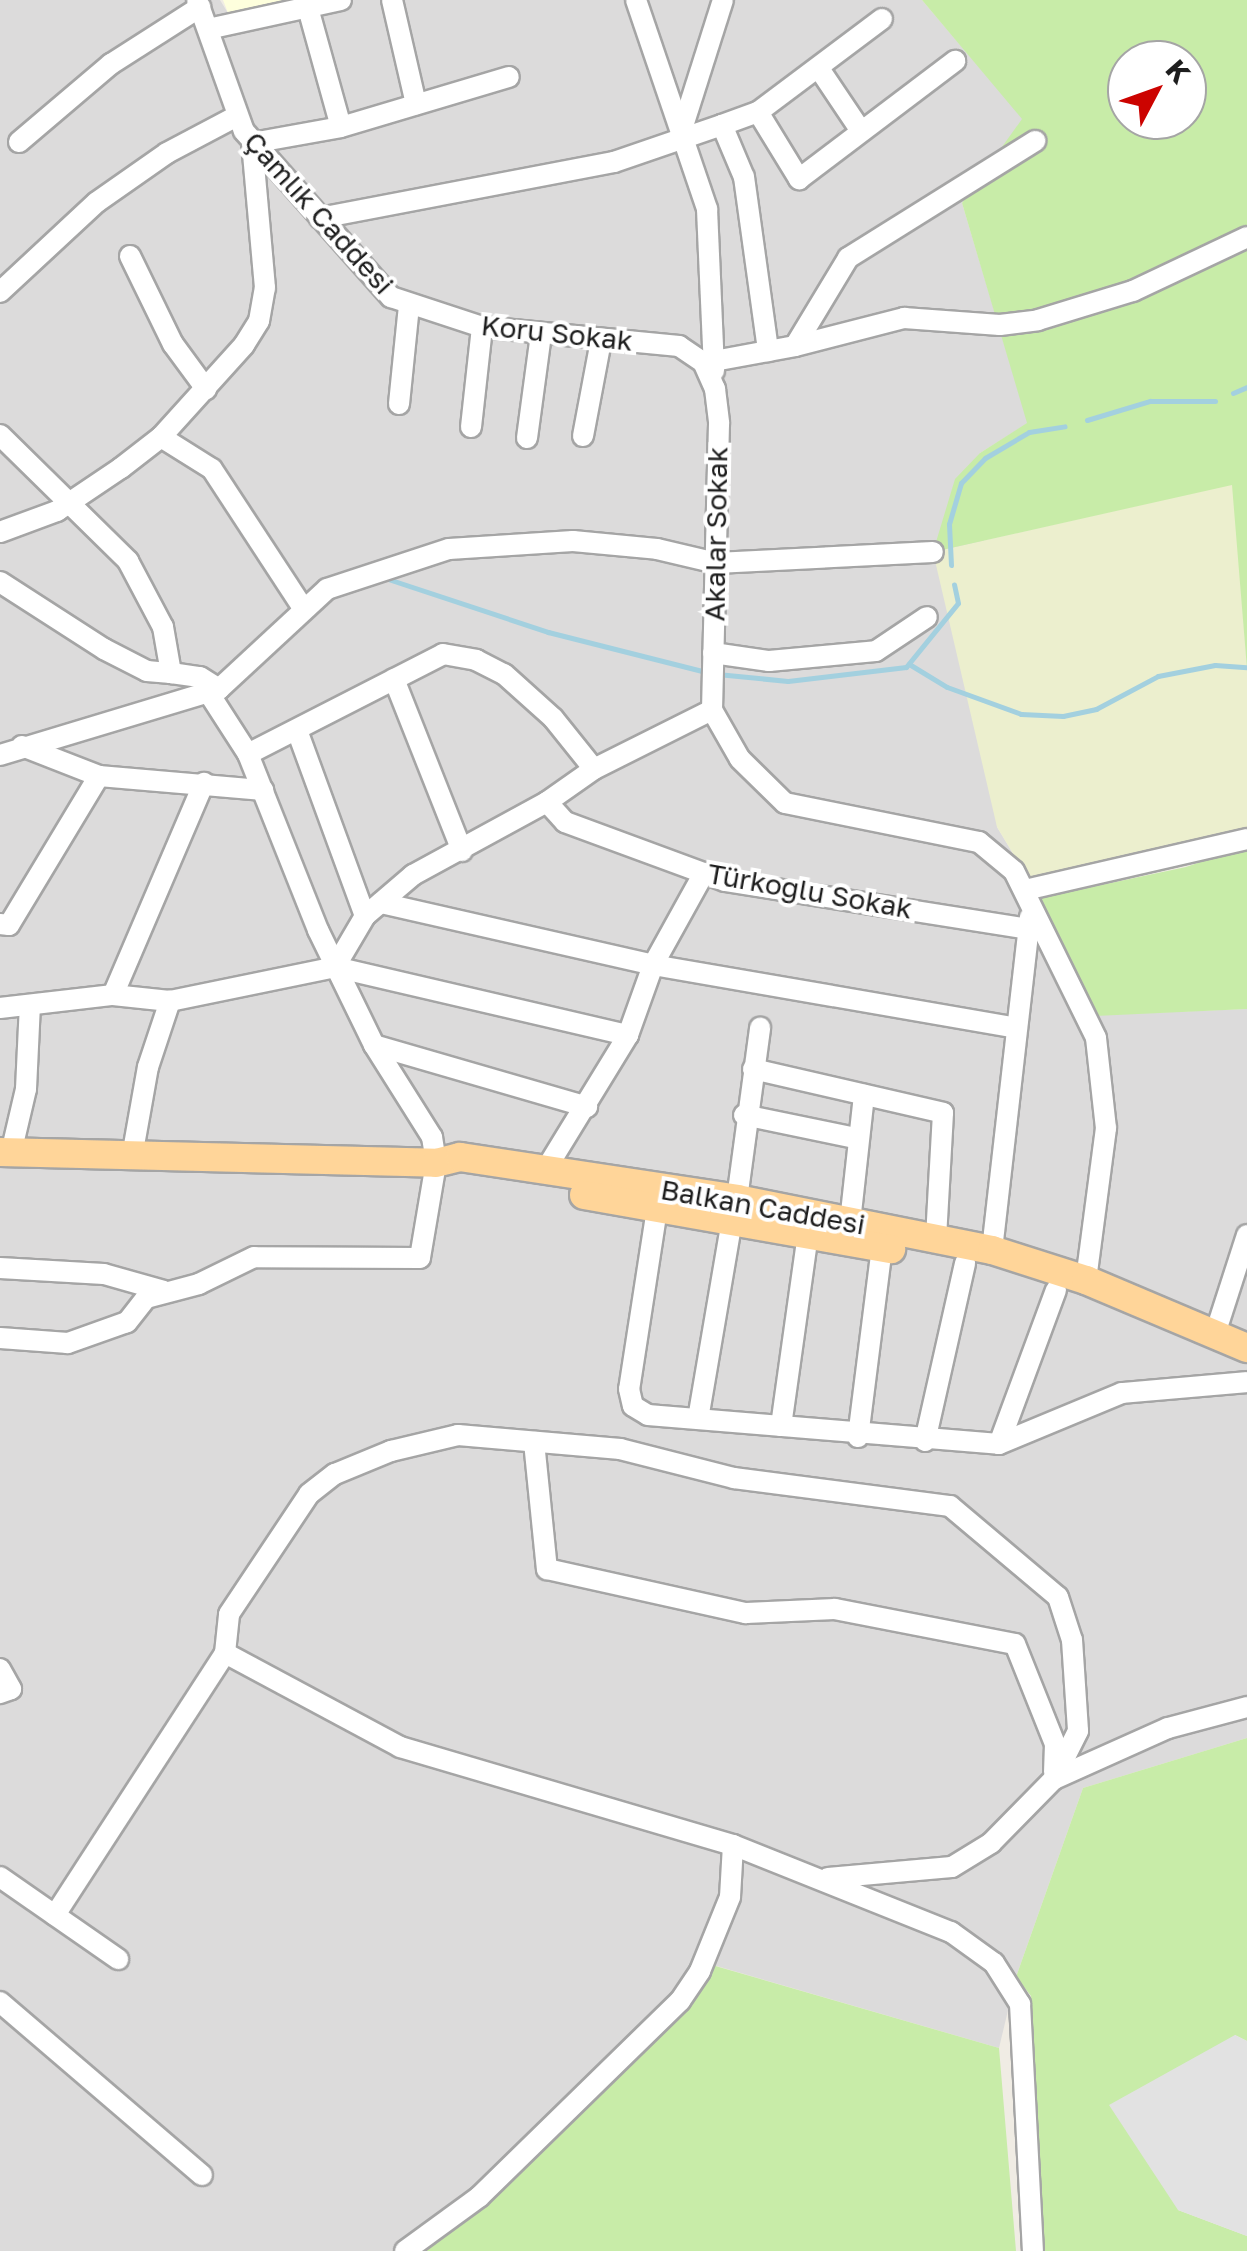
<!DOCTYPE html>
<meta charset="utf-8">
<style>
body{margin:0}
#map{position:relative;width:1247px;height:2251px;overflow:hidden;background:#f0ece4;font-family:"Golos Text",sans-serif}
div>[style]{position:absolute}
[style*='--x']{left:calc(var(--x)*1px);top:calc(var(--y)*1px);width:calc(var(--w)*1px);rotate:calc(var(--a)*1deg)}
.residential>*{inset:0;background:#dcdbdb}
.education>*{inset:0;background:#feffdd}
.farmland>*{inset:0;background:#ecefce}
.grass>*{inset:0;background:#c8eca8}
.parking>*{inset:0;background:#e2e2e2}
.stream>*{height:5px;margin:-2.5px;padding:0 2.5px;transform-origin:2.5px;border-radius:2.5px;background:#a3d0df}
.roads{filter:drop-shadow(2px 0 #a5a5a5) drop-shadow(-2px 0 #a5a5a5) drop-shadow(0 2px #a5a5a5) drop-shadow(0 -2px #a5a5a5)}
.minor>*{height:20px;margin:-10px;padding:0 10px;transform-origin:10px;border-radius:10px;background:#fff}
.major>*{height:28px;margin:-14px;padding:0 14px;transform-origin:14px;border-radius:14px;background:#ffd599}
span{translate:-50% -50%;white-space:nowrap;text-align:center;line-height:1.15;-webkit-text-stroke:8px #fff;paint-order:stroke}
.street-label{font-size:28px;color:#1e1e1e}
.north{position:absolute;left:1107px;top:40px;width:100px;height:100px;box-sizing:border-box;background:#fff;border:2px solid #a5a5a5;border-radius:50%;rotate:49deg;font-size:28px;font-weight:700;line-height:40px;text-align:center;color:#1e1e1e}
.north::after{content:'';display:block;margin:auto;width:35px;height:45px;background:#cc0300;clip-path:polygon(50% 0,100% 100%,50% 72%,0 100%)}
</style>
<div id="map">
<div class="residential">
<div style="clip-path:polygon(0 0,220px 0,231px 18px,304px 0,922px 0,1023px 119px,962px 203px,1028px 423px,980px 453px,997px 827px,1054px 921px,1095px 1015px,1247px 1009px,1247px 1738px,1083px 1788px,1016px 1977px,999px 2048px,696px 1960px,664px 2006px,474px 2192px,392px 2251px,0 2251px)"></div>
</div>
<div class="education">
<div style="clip-path:polygon(223px 0,307px 0,230px 18px)"></div>
</div>
<div class="farmland">
<div style="clip-path:polygon(1233px 484px,1247px 669px,1247px 831px,1032px 885px,997px 827px,933px 552px)"></div>
</div>
<div class="grass">
<div style="clip-path:polygon(evenodd,922px 0,1247px 0,1247px 669px,1232px 485px,933px 552px,955px 479px,980px 453px,1027px 423px,962px 203px,1022px 119px,922px 0,1127px 60px,1187px 60px,1187px 120px,1127px 120px,1127px 60px)"></div>
<div style="clip-path:polygon(1247px 846px,1247px 1009px,1095px 1016px,1040px 898px,1186px 867px)"></div>
<div style="clip-path:polygon(1247px 1738px,1247px 2041px,1235px 2035px,1178px 2210px,1247px 2236px,1247px 2251px,1039px 2251px,1031px 1996px,1016px 1977px,1083px 1788px)"></div>
<div style="clip-path:polygon(712px 1965px,999px 2048px,1016px 2251px,421px 2251px,489px 2203px,687px 2006px)"></div>
</div>
<div class="parking">
<div style="clip-path:polygon(1235px 2035px,1247px 2041px,1247px 2236px,1178px 2210px,1109px 2105px)"></div>
</div>
<div class="stream">
<div style="--x:1233;--y:393;--w:15;--a:-23"></div>
<div style="--x:1087;--y:420;--w:66;--a:-16.8"></div>
<div style="--x:1150;--y:401;--w:65;--a:0"></div>
<div style="--x:951;--y:565;--w:41;--a:-92.8"></div>
<div style="--x:949;--y:524;--w:43;--a:-73.7"></div>
<div style="--x:961;--y:483;--w:35;--a:-46"></div>
<div style="--x:985;--y:458;--w:51;--a:-30.6"></div>
<div style="--x:1029;--y:432;--w:36;--a:-9"></div>
<div style="--x:388;--y:579;--w:169;--a:18.3"></div>
<div style="--x:548;--y:632;--w:163;--a:14.2"></div>
<div style="--x:909;--y:664;--w:44;--a:31.2"></div>
<div style="--x:947;--y:687;--w:79;--a:20"></div>
<div style="--x:1021;--y:714;--w:42;--a:2.7"></div>
<div style="--x:1063;--y:716;--w:34;--a:-12"></div>
<div style="--x:1096;--y:709;--w:70;--a:-28"></div>
<div style="--x:1158;--y:676;--w:58;--a:-10.9"></div>
<div style="--x:1215;--y:665;--w:32;--a:4"></div>
<div style="--x:717;--y:674;--w:71;--a:5.6"></div>
<div style="--x:788;--y:681;--w:119;--a:-6.8"></div>
<div style="--x:906;--y:667;--w:82;--a:-50.9"></div>
<div style="--x:958;--y:603;--w:19;--a:-102"></div>
</div>
<div class="roads">
<div class="minor">
<div style="--x:197;--y:0;--w:139;--a:70.3"></div>
<div style="--x:244;--y:131;--w:222;--a:48.5"></div>
<div style="--x:391;--y:297;--w:96;--a:18.2"></div>
<div style="--x:482;--y:327;--w:198;--a:5.5"></div>
<div style="--x:679;--y:346;--w:29;--a:34"></div>
<div style="--x:703;--y:362;--w:30;--a:66"></div>
<div style="--x:715;--y:389;--w:35;--a:83"></div>
<div style="--x:719;--y:424;--w:286;--a:91.4"></div>
<div style="--x:712;--y:710;--w:56;--a:60.3"></div>
<div style="--x:740;--y:759;--w:63;--a:44.4"></div>
<div style="--x:785;--y:803;--w:198;--a:11.4"></div>
<div style="--x:979;--y:842;--w:45;--a:39.6"></div>
<div style="--x:1014;--y:871;--w:186;--a:63.8"></div>
<div style="--x:1096;--y:1038;--w:91;--a:83.7"></div>
<div style="--x:1106;--y:1128;--w:153;--a:97.5"></div>
<div style="--x:392;--y:0;--w:107;--a:77"></div>
<div style="--x:636;--y:0;--w:221;--a:71.2"></div>
<div style="--x:707;--y:209;--w:162;--a:87.5"></div>
<div style="--x:308;--y:8;--w:123;--a:74.5"></div>
<div style="--x:208;--y:29;--w:136;--a:-12.3"></div>
<div style="--x:820;--y:70;--w:73;--a:56.1"></div>
<div style="--x:758;--y:112;--w:79;--a:58.5"></div>
<div style="--x:799;--y:179;--w:196;--a:-37.1"></div>
<div style="--x:722;--y:125;--w:56;--a:67.1"></div>
<div style="--x:744;--y:177;--w:176;--a:82.1"></div>
<div style="--x:683;--y:126;--w:132;--a:-72.4"></div>
<div style="--x:19;--y:142;--w:121;--a:-40.3"></div>
<div style="--x:111;--y:64;--w:106;--a:-32.6"></div>
<div style="--x:252;--y:143;--w:90;--a:-10.2"></div>
<div style="--x:341;--y:127;--w:175;--a:-16.6"></div>
<div style="--x:320;--y:218;--w:299;--a:-10.8"></div>
<div style="--x:614;--y:162;--w:114;--a:-18.9"></div>
<div style="--x:722;--y:125;--w:38;--a:-20"></div>
<div style="--x:758;--y:112;--w:155;--a:-36.9"></div>
<div style="--x:130;--y:256;--w:98;--a:64"></div>
<div style="--x:173;--y:344;--w:56;--a:53.7"></div>
<div style="--x:0;--y:292;--w:132;--a:-42.9"></div>
<div style="--x:97;--y:202;--w:85;--a:-35"></div>
<div style="--x:167;--y:153;--w:79;--a:-27.9"></div>
<div style="--x:795;--y:346;--w:113;--a:-14.4"></div>
<div style="--x:904;--y:318;--w:96;--a:4.2"></div>
<div style="--x:1000;--y:325;--w:38;--a:-7"></div>
<div style="--x:1038;--y:320;--w:99;--a:-17"></div>
<div style="--x:1133;--y:291;--w:126;--a:-25.3"></div>
<div style="--x:714;--y:361;--w:82;--a:-10.5"></div>
<div style="--x:795;--y:346;--w:103;--a:-58.9"></div>
<div style="--x:848;--y:258;--w:221;--a:-32"></div>
<div style="--x:399;--y:404;--w:99;--a:-84.2"></div>
<div style="--x:471;--y:427;--w:101;--a:-83.7"></div>
<div style="--x:0;--y:435;--w:180;--a:44.5"></div>
<div style="--x:128;--y:561;--w:75;--a:62.1"></div>
<div style="--x:163;--y:627;--w:47;--a:80.1"></div>
<div style="--x:171;--y:673;--w:29;--a:8"></div>
<div style="--x:200;--y:677;--w:22;--a:32"></div>
<div style="--x:219;--y:689;--w:11;--a:146"></div>
<div style="--x:210;--y:695;--w:70;--a:57.2"></div>
<div style="--x:248;--y:754;--w:189;--a:68.3"></div>
<div style="--x:318;--y:930;--w:128;--a:64"></div>
<div style="--x:374;--y:1045;--w:109;--a:57.8"></div>
<div style="--x:432;--y:1137;--w:26;--a:81"></div>
<div style="--x:436;--y:1163;--w:96;--a:99.6"></div>
<div style="--x:420;--y:1258;--w:166;--a:-179.7"></div>
<div style="--x:254;--y:1257;--w:61;--a:153.9"></div>
<div style="--x:199;--y:1284;--w:55;--a:165.2"></div>
<div style="--x:146;--y:1298;--w:31;--a:128"></div>
<div style="--x:127;--y:1322;--w:63;--a:160.4"></div>
<div style="--x:68;--y:1343;--w:68;--a:-175.8"></div>
<div style="--x:583;--y:436;--w:97;--a:-79.3"></div>
<div style="--x:161;--y:437;--w:60;--a:32.1"></div>
<div style="--x:212;--y:469;--w:166;--a:56.8"></div>
<div style="--x:527;--y:438;--w:105;--a:-82.3"></div>
<div style="--x:0;--y:532;--w:61;--a:-20.2"></div>
<div style="--x:57;--y:511;--w:77;--a:-33.9"></div>
<div style="--x:121;--y:468;--w:51;--a:-37.8"></div>
<div style="--x:161;--y:437;--w:124;--a:-47.9"></div>
<div style="--x:244;--y:345;--w:28;--a:-58"></div>
<div style="--x:259;--y:321;--w:34;--a:-80"></div>
<div style="--x:265;--y:288;--w:146;--a:-95.1"></div>
<div style="--x:0;--y:582;--w:124;--a:32.8"></div>
<div style="--x:104;--y:649;--w:48;--a:27.1"></div>
<div style="--x:147;--y:671;--w:24;--a:5"></div>
<div style="--x:713;--y:653;--w:57;--a:8.1"></div>
<div style="--x:769;--y:661;--w:107;--a:-5.3"></div>
<div style="--x:876;--y:651;--w:61;--a:-33.7"></div>
<div style="--x:394;--y:679;--w:185;--a:68.4"></div>
<div style="--x:298;--y:733;--w:195;--a:69.9"></div>
<div style="--x:22;--y:746;--w:83;--a:21.3"></div>
<div style="--x:99;--y:776;--w:165;--a:4.9"></div>
<div style="--x:248;--y:754;--w:219;--a:-27.1"></div>
<div style="--x:443;--y:654;--w:34;--a:10"></div>
<div style="--x:476;--y:660;--w:31;--a:27"></div>
<div style="--x:504;--y:674;--w:66;--a:41.9"></div>
<div style="--x:553;--y:718;--w:65;--a:51.2"></div>
<div style="--x:0;--y:755;--w:229;--a:-16.8"></div>
<div style="--x:219;--y:689;--w:147;--a:-42.8"></div>
<div style="--x:327;--y:589;--w:128;--a:-18.2"></div>
<div style="--x:449;--y:549;--w:124;--a:-3.7"></div>
<div style="--x:573;--y:541;--w:84;--a:5.4"></div>
<div style="--x:657;--y:549;--w:61;--a:13.3"></div>
<div style="--x:716;--y:563;--w:217;--a:-2.9"></div>
<div style="--x:547;--y:802;--w:27;--a:48"></div>
<div style="--x:565;--y:822;--w:171;--a:20.2"></div>
<div style="--x:725;--y:881;--w:308;--a:9"></div>
<div style="--x:1025;--y:890;--w:228;--a:-12.9"></div>
<div style="--x:381;--y:903;--w:279;--a:12.8"></div>
<div style="--x:653;--y:965;--w:369;--a:9.8"></div>
<div style="--x:0;--y:924;--w:9;--a:6"></div>
<div style="--x:9;--y:925;--w:174;--a:-58.9"></div>
<div style="--x:335;--y:967;--w:301;--a:13.1"></div>
<div style="--x:113;--y:995;--w:231;--a:-66.8"></div>
<div style="--x:0;--y:1008;--w:114;--a:-6.6"></div>
<div style="--x:113;--y:995;--w:57;--a:6"></div>
<div style="--x:170;--y:1001;--w:168;--a:-11.6"></div>
<div style="--x:335;--y:967;--w:59;--a:-59.5"></div>
<div style="--x:365;--y:916;--w:63;--a:-40.5"></div>
<div style="--x:413;--y:875;--w:153;--a:-28.6"></div>
<div style="--x:547;--y:802;--w:57;--a:-35.1"></div>
<div style="--x:594;--y:769;--w:132;--a:-26.6"></div>
<div style="--x:374;--y:1045;--w:222;--a:16.2"></div>
<div style="--x:753;--y:1069;--w:195;--a:13"></div>
<div style="--x:943;--y:1113;--w:125;--a:93.2"></div>
<div style="--x:744;--y:1115;--w:113;--a:11.7"></div>
<div style="--x:133;--y:1151;--w:85;--a:-79.9"></div>
<div style="--x:148;--y:1067;--w:70;--a:-71.6"></div>
<div style="--x:11;--y:1153;--w:66;--a:-76.8"></div>
<div style="--x:26;--y:1089;--w:84;--a:-87.3"></div>
<div style="--x:546;--y:1169;--w:157;--a:-58.5"></div>
<div style="--x:628;--y:1035;--w:74;--a:-70.3"></div>
<div style="--x:653;--y:965;--w:105;--a:-61"></div>
<div style="--x:737;--y:1199;--w:173;--a:-82.3"></div>
<div style="--x:657;--y:1209;--w:182;--a:98.8"></div>
<div style="--x:629;--y:1389;--w:17;--a:77"></div>
<div style="--x:633;--y:1406;--w:17;--a:31"></div>
<div style="--x:648;--y:1415;--w:352;--a:4.7"></div>
<div style="--x:999;--y:1444;--w:133;--a:-22.5"></div>
<div style="--x:1122;--y:1393;--w:125;--a:-5"></div>
<div style="--x:850;--y:1222;--w:128;--a:-83.7"></div>
<div style="--x:992;--y:1250;--w:335;--a:-83.5"></div>
<div style="--x:0;--y:1268;--w:104;--a:3.3"></div>
<div style="--x:104;--y:1274;--w:62;--a:15.8"></div>
<div style="--x:1215;--y:1334;--w:104;--a:-72.1"></div>
<div style="--x:698;--y:1419;--w:202;--a:-80.3"></div>
<div style="--x:781;--y:1426;--w:194;--a:-82"></div>
<div style="--x:858;--y:1437;--w:192;--a:-82.8"></div>
<div style="--x:925;--y:1441;--w:182;--a:-77.3"></div>
<div style="--x:534;--y:1442;--w:128;--a:84.2"></div>
<div style="--x:547;--y:1569;--w:204;--a:12.5"></div>
<div style="--x:746;--y:1613;--w:89;--a:-2.6"></div>
<div style="--x:835;--y:1609;--w:183;--a:11"></div>
<div style="--x:1015;--y:1644;--w:108;--a:68.2"></div>
<div style="--x:1055;--y:1744;--w:28;--a:92"></div>
<div style="--x:999;--y:1444;--w:164;--a:-69.7"></div>
<div style="--x:225;--y:1653;--w:39;--a:-84"></div>
<div style="--x:229;--y:1614;--w:144;--a:-56.3"></div>
<div style="--x:309;--y:1494;--w:33;--a:-38"></div>
<div style="--x:335;--y:1474;--w:61;--a:-22.3"></div>
<div style="--x:391;--y:1451;--w:69;--a:-13.4"></div>
<div style="--x:458;--y:1435;--w:163;--a:4.9"></div>
<div style="--x:620;--y:1449;--w:118;--a:14.3"></div>
<div style="--x:734;--y:1478;--w:218;--a:7.4"></div>
<div style="--x:950;--y:1506;--w:141;--a:40.1"></div>
<div style="--x:1058;--y:1597;--w:45;--a:72"></div>
<div style="--x:1072;--y:1640;--w:91;--a:86.2"></div>
<div style="--x:1078;--y:1731;--w:54;--a:116.6"></div>
<div style="--x:0;--y:1669;--w:23;--a:61"></div>
<div style="--x:11;--y:1689;--w:12;--a:160"></div>
<div style="--x:0;--y:1877;--w:144;--a:34.8"></div>
<div style="--x:828;--y:1878;--w:124;--a:-5.1"></div>
<div style="--x:952;--y:1867;--w:46;--a:-31.6"></div>
<div style="--x:991;--y:1843;--w:90;--a:-45.5"></div>
<div style="--x:1054;--y:1779;--w:125;--a:-24.1"></div>
<div style="--x:1168;--y:1728;--w:82;--a:-14.9"></div>
<div style="--x:55;--y:1915;--w:312;--a:-57"></div>
<div style="--x:225;--y:1653;--w:199;--a:28.2"></div>
<div style="--x:400;--y:1747;--w:347;--a:16.4"></div>
<div style="--x:733;--y:1845;--w:235;--a:21.8"></div>
<div style="--x:951;--y:1932;--w:53;--a:35.8"></div>
<div style="--x:994;--y:1963;--w:49;--a:57.6"></div>
<div style="--x:1020;--y:2004;--w:247;--a:87"></div>
<div style="--x:0;--y:2002;--w:266;--a:40.6"></div>
<div style="--x:405;--y:2251;--w:92;--a:-36.1"></div>
<div style="--x:479;--y:2197;--w:281;--a:-44.3"></div>
<div style="--x:680;--y:2001;--w:36;--a:-56"></div>
<div style="--x:700;--y:1971;--w:80;--a:-67.9"></div>
<div style="--x:730;--y:1897;--w:52;--a:-86.7"></div>
</div>
<div class="major">
<div style="--x:0;--y:1152;--w:436;--a:1.4"></div>
<div style="--x:436;--y:1163;--w:25;--a:-14"></div>
<div style="--x:460;--y:1157;--w:280;--a:8.6"></div>
<div style="--x:737;--y:1199;--w:260;--a:11.3"></div>
<div style="--x:992;--y:1250;--w:99;--a:17.7"></div>
<div style="--x:1086;--y:1280;--w:175;--a:22.9"></div>
<div style="--x:584;--y:1195;--w:312;--a:10"></div>
</div>
</div>
<div class="street-label">
<span style="left:319px;top:213px;rotate:48deg">Çamlık Caddesi</span>
<span style="left:557px;top:333px;rotate:6deg">Koru Sokak</span>
<span style="left:716px;top:534px;rotate:-89deg">Akalar Sokak</span>
<span style="left:810px;top:891px;rotate:10deg">Türkoğlu Sokak</span>
<span style="left:763px;top:1207px;rotate:10deg">Balkan Caddesi</span>
</div>
<div class="north">K</div>
</div>
